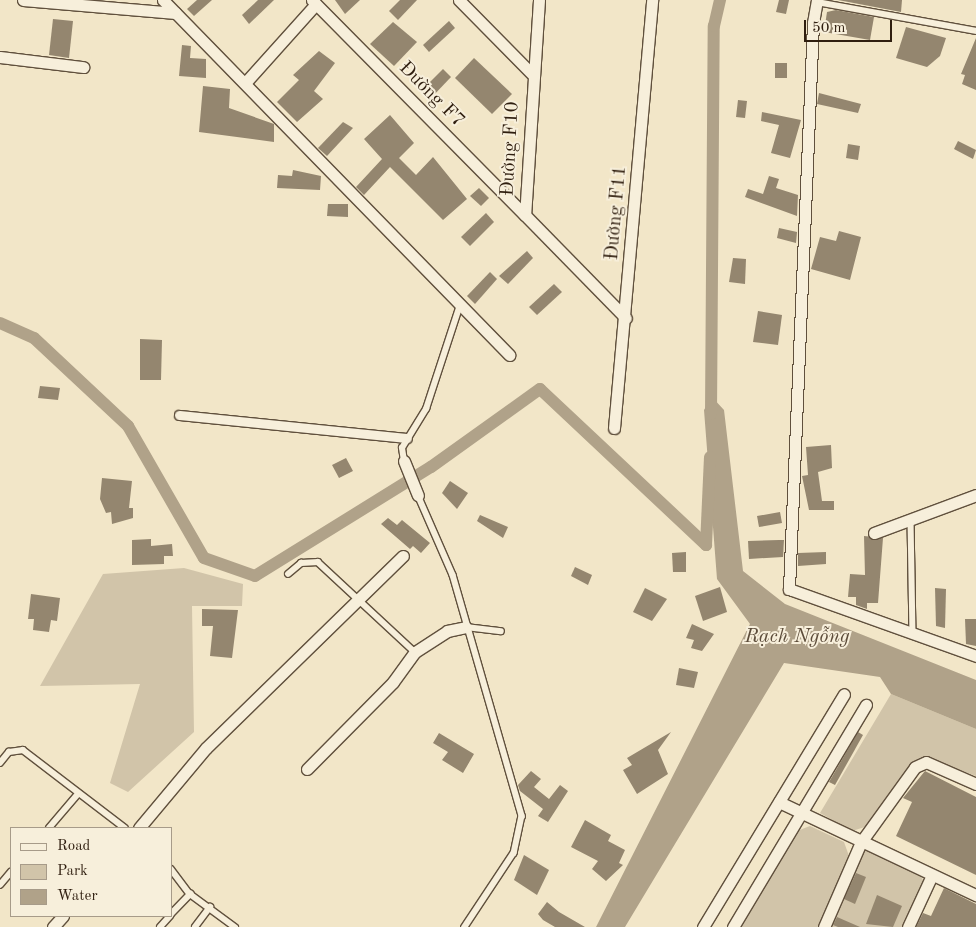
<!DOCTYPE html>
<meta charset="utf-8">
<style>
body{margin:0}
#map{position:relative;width:976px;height:927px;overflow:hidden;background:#f2e6c8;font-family:"Old Standard TT",serif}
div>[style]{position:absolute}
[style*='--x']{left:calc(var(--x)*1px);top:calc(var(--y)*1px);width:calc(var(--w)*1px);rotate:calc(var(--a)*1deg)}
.green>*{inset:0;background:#d1c4a9}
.water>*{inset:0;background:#b0a289}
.canal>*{height:12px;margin:-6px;padding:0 6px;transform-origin:6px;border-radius:6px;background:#b0a289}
.building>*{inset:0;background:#94866f}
.roads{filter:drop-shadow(1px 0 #60503d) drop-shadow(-1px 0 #60503d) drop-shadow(0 1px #60503d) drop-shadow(0 -1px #60503d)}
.service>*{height:5.5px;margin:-2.75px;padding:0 2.75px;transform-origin:2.75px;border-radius:2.75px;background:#f7efdb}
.pedestrian>*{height:9px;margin:-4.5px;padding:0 4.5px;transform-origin:4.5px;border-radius:4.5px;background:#f7efdb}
.minor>*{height:11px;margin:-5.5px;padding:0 5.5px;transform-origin:5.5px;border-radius:5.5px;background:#f7efdb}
span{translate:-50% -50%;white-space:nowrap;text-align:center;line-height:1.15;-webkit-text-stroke:4px #f7efdb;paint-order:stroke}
.street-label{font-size:19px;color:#2f1e0f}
.water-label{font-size:20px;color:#5c4c3a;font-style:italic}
.legend{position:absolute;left:10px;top:827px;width:162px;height:90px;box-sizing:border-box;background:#f7efdb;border:1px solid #a79b89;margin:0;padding:6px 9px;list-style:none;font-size:15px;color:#2f1e0f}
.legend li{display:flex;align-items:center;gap:10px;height:25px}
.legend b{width:25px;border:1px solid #a79b89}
.scale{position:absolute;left:804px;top:20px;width:88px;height:22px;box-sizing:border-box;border:2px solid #2f1e0f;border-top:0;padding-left:6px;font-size:15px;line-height:18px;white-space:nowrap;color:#2f1e0f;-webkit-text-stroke:4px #f7efdb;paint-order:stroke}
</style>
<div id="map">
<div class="green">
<div style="clip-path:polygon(184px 568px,243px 584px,242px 606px,192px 606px,194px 732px,128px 792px,110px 783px,140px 684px,40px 686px,103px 574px)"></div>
<div style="clip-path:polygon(891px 694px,976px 729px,976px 776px,930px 759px,868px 826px,852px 831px,820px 813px)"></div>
<div style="clip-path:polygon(810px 826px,844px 842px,849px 856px,821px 927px,738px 927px,797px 831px)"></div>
<div style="clip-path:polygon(866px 850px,921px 876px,924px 882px,904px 927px,827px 927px,860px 852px)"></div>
</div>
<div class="water">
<div style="clip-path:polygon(712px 397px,724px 410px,743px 571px,785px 604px,976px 680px,976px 729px,891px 694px,880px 677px,784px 663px,625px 927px,596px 927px,750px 624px,717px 579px,704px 410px)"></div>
</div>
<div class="canal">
<div style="--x:0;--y:323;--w:37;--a:24"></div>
<div style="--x:34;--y:338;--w:129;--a:43.1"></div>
<div style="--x:128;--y:426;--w:152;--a:60.1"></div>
<div style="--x:204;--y:558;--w:54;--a:19.4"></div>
<div style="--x:255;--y:576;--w:207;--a:-31.8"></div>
<div style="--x:431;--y:467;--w:134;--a:-35.6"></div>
<div style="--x:540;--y:389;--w:228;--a:43.2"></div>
<div style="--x:706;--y:545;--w:88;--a:-87.4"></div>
<div style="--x:711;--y:414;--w:388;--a:-89.6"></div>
<div style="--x:714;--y:26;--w:27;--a:-77"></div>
</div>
<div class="building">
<div style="clip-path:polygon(197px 0,212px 0,194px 16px,187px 9px)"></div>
<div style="clip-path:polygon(258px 0,274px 0,249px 24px,242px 15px)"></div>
<div style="clip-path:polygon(335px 0,360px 0,345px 14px)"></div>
<div style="clip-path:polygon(400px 0,417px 0,398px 20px,389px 11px)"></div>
<div style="clip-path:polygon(779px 0,789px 0,786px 14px,776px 12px)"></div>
<div style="clip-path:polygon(838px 0,902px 0,901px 12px)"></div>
<div style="clip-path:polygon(836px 10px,874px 17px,870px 40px,824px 32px,827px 12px)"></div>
<div style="clip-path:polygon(53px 19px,73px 21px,69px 58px,49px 55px)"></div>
<div style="clip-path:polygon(449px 21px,455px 28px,429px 52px,423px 45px)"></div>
<div style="clip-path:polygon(393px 22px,417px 42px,394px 66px,370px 44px)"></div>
<div style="clip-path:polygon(906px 27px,946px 38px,940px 56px,927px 67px,896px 58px)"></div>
<div style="clip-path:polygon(976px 38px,976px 90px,962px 84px,965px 75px,961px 74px)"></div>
<div style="clip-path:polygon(182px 45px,191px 46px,190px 58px,206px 59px,206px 78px,179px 76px)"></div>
<div style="clip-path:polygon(319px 51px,335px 63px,314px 91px,323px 99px,297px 122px,277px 102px,299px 80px,293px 75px)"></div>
<div style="clip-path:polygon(474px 58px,512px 94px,492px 114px,455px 78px)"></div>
<div style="clip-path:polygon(775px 63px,787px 63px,787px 78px,775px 78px)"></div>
<div style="clip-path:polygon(443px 69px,451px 77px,431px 98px,422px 90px)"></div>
<div style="clip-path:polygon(203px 86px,230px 89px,229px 108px,274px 124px,274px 142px,199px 132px)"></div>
<div style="clip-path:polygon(819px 93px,861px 104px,858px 113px,817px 104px)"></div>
<div style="clip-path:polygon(738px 100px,747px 101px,745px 118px,736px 117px)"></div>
<div style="clip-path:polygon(762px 112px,801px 120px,790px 158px,771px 153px,779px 125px,761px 121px)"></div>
<div style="clip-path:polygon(390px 115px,414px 143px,399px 158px,416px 175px,433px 157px,467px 199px,443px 220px,390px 167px,364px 195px,356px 187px,382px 159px,364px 139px)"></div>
<div style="clip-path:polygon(343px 122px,353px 128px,327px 156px,318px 148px)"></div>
<div style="clip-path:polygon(958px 141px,976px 150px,973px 159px,954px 149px)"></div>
<div style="clip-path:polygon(848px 144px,860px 146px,858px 160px,846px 158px)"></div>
<div style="clip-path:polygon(293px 170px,321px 176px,320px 190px,277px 188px,278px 175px,292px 176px)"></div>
<div style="clip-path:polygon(769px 176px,779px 179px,776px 188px,798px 195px,797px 216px,745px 197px,748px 189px,763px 194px)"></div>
<div style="clip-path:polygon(479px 188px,489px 198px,481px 206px,470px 196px)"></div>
<div style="clip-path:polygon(328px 204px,348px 204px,348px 217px,327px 216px)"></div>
<div style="clip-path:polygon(486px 213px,494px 222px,470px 246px,461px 237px)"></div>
<div style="clip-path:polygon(779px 228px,797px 232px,796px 243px,777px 238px)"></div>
<div style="clip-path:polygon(839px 231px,861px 237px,850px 280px,811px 269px,820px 237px,836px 241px)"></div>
<div style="clip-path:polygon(527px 251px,533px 258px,508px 284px,499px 276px)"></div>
<div style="clip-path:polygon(733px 258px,746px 259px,745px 284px,729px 282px)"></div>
<div style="clip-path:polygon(490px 272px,497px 279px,475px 304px,467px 296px)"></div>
<div style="clip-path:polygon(554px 284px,562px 292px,537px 315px,529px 307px)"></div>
<div style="clip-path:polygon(758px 311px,782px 315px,778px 345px,753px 342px)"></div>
<div style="clip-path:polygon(140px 339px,162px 340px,161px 380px,140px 380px)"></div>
<div style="clip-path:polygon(40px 386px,60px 388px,58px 400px,38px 398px)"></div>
<div style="clip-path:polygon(831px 445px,832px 468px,818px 472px,822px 501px,834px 501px,834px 510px,809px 510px,802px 476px,808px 475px,806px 447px)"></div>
<div style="clip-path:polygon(346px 458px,353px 471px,339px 478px,332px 465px)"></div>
<div style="clip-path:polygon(102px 478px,132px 481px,129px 508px,133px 508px,133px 518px,112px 524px,111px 512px,106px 513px,100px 499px)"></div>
<div style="clip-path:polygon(450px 481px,468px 493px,457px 509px,442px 493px)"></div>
<div style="clip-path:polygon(780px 512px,782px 523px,759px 527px,757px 516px)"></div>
<div style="clip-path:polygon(480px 515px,508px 527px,503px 538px,477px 521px)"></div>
<div style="clip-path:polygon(388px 518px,397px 525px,402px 520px,430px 543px,421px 553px,413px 546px,410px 549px,381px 524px)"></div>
<div style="clip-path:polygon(864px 536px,883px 538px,878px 603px,867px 603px,867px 609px,856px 605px,856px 597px,848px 597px,850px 574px,865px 575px)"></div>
<div style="clip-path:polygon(151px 539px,151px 546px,172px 544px,173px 556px,164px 556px,164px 564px,132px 565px,132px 540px)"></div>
<div style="clip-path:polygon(779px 540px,784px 540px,783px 557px,749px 559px,748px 541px)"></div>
<div style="clip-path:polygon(686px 552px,686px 572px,673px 572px,672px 553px)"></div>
<div style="clip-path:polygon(826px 552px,826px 564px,798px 566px,798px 553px)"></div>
<div style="clip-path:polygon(575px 567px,592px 575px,588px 585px,571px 576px)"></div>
<div style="clip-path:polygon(720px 587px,727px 612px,703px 621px,695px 596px)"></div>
<div style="clip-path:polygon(645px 588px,667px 599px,652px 621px,633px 612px)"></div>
<div style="clip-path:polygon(935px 588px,946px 589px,945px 628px,936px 626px)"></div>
<div style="clip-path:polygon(31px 594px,60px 598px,57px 621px,51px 620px,49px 632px,33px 630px,34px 619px,28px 619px)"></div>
<div style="clip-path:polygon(202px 609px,238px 610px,232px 658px,210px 656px,213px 626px,202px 626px)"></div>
<div style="clip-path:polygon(965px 619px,976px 619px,976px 646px,966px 644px)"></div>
<div style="clip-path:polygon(692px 624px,714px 634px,702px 651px,691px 648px,694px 640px,686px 638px)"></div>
<div style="clip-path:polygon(679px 668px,698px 672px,694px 688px,676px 685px)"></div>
<div style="clip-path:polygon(671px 732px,658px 750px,668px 774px,637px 794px,623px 770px,632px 765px,627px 758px)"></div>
<div style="clip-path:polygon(858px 732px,863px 735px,835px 785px,829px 782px)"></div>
<div style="clip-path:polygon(439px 733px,474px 754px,463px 773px,442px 760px,448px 752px,433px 743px)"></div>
<div style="clip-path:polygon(531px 771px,541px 779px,534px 787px,549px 799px,560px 785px,568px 791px,548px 822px,538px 816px,543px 809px,520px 791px,518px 785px)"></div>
<div style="clip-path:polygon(925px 771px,976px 797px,976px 875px,896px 836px,912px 802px,903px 798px)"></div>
<div style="clip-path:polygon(585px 820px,611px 835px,608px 841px,625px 850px,619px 863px,623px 865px,606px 881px,592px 869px,598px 861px,571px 847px)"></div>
<div style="clip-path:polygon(524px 855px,549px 870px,537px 895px,514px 880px)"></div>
<div style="clip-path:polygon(856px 873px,866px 877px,855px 904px,844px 899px)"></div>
<div style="clip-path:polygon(944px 888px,976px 904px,976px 927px,916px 927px,923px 913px,931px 916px)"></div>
<div style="clip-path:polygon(877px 895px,902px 906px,893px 927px,866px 924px)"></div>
<div style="clip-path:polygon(547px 902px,559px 912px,585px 927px,555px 927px,543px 920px,538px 914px)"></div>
<div style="clip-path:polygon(837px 917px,860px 927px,838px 927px,833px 925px)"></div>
</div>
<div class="roads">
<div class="service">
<div style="--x:817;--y:2;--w:162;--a:10.3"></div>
<div style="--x:404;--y:461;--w:13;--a:-99"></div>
<div style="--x:402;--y:448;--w:46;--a:-58.4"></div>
<div style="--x:426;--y:409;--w:106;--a:-71.9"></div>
<div style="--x:418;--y:495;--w:87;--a:66.4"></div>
<div style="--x:453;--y:575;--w:251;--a:74"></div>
<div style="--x:522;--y:816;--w:38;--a:102"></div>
<div style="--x:514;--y:853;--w:89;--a:123.5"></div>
<div style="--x:911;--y:520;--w:111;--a:89"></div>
<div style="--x:288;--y:574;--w:17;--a:-40"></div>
<div style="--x:301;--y:563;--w:17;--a:-3"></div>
<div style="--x:318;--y:562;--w:132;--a:42.9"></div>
<div style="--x:466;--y:627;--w:35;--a:7"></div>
<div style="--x:0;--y:763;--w:14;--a:-51"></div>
<div style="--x:9;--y:752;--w:14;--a:-8"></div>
<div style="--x:23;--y:750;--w:128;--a:37.4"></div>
<div style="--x:49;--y:828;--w:45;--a:-49.5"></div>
<div style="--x:171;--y:869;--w:31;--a:53"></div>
<div style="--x:190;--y:894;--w:56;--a:36.3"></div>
<div style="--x:0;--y:885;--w:17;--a:-50"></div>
<div style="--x:171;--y:914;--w:28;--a:-46"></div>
<div style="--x:160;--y:927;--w:15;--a:-48"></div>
<div style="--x:195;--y:927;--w:25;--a:-53"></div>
</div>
<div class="pedestrian">
<div style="--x:179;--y:415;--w:229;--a:5.8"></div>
</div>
<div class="minor">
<div style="--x:23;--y:0;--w:153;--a:4.9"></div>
<div style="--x:163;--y:0;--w:496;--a:45.7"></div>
<div style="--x:312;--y:0;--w:303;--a:45.3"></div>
<div style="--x:459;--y:0;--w:105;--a:45.4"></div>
<div style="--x:539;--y:0;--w:215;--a:93.7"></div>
<div style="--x:525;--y:215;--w:144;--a:45.6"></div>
<div style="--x:817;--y:0;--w:23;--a:100"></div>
<div style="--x:813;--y:23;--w:567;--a:92.43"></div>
<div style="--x:789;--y:589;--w:199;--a:19.7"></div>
<div style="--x:0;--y:57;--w:84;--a:6.9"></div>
<div style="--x:245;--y:83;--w:106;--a:-48.1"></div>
<div style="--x:614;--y:428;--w:430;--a:-84.9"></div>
<div style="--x:404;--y:461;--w:37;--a:68"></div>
<div style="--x:874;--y:533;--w:109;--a:-20.4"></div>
<div style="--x:307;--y:769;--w:122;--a:-45.3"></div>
<div style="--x:393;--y:682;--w:37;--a:-54"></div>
<div style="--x:415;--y:652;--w:38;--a:-33"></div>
<div style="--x:447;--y:631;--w:19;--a:-12"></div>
<div style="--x:779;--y:802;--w:218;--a:25.3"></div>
<div style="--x:139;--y:828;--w:104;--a:-50.1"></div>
<div style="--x:206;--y:748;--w:275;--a:-44.3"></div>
<div style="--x:53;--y:927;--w:15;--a:-48"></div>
<div style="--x:703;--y:927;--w:272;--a:-58.8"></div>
<div style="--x:733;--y:927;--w:259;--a:-59.1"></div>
<div style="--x:824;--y:927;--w:93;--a:-66.5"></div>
<div style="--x:861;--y:842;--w:92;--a:-54.2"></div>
<div style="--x:915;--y:767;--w:12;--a:-24"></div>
<div style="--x:926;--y:762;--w:55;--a:23.7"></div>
<div style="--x:908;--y:927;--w:57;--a:-65.2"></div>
</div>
</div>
<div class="street-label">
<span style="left:431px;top:95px;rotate:45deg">Đường F7</span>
<span style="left:511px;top:149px;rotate:-87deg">Đường F10</span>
<span style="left:617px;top:213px;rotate:-85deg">Đường F11</span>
</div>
<div class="water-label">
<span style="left:797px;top:637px">Rạch Ngỗng</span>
</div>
<ul class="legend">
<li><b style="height:6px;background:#f7efdb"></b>Road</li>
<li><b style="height:14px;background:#d1c4a9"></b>Park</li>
<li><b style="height:14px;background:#b0a289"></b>Water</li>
</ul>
<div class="scale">50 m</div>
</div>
